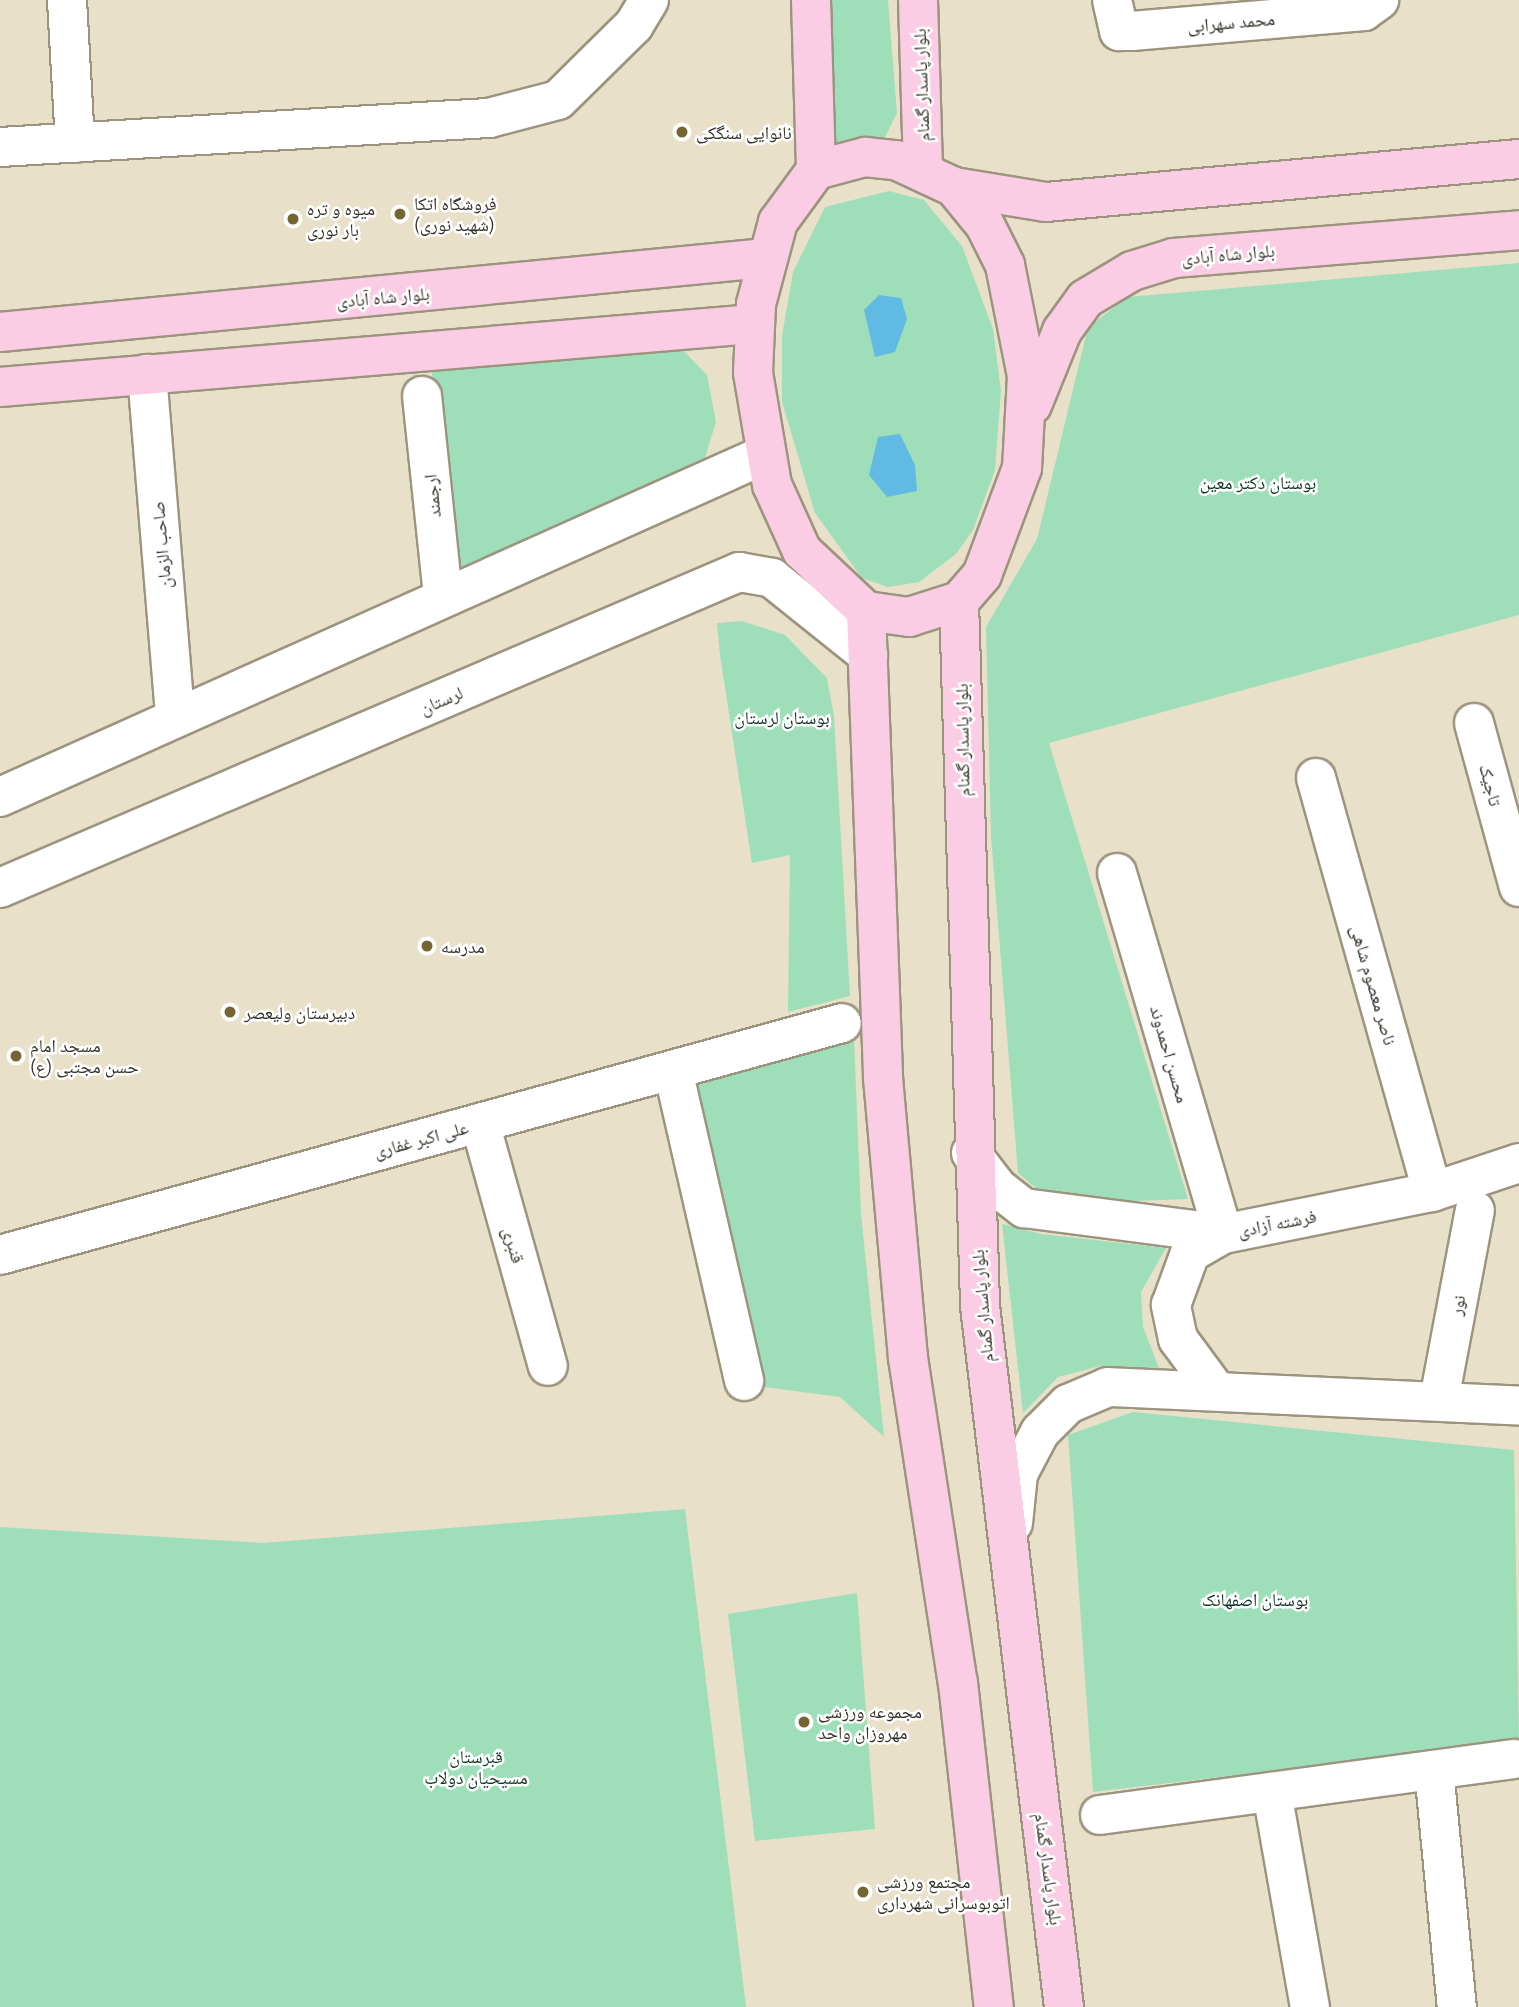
<!DOCTYPE html>
<meta charset="utf-8">
<style>
body{margin:0}
#map{position:relative;width:1519px;height:2007px;overflow:hidden;background:#e9e0ca;font-family:Ubuntu,"Noto Naskh Arabic",sans-serif}
div>[style]{position:absolute}
[style*='--x']{left:calc(var(--x)*1px);top:calc(var(--y)*1px);width:calc(var(--w)*1px);rotate:calc(var(--a)*1deg)}
.green>*{inset:0;background:#9edfba}
.water>*{inset:0;background:#61bae3}
.roads{filter:drop-shadow(2px 0 #9c947f) drop-shadow(-2px 0 #9c947f) drop-shadow(0 2px #9c947f) drop-shadow(0 -2px #9c947f)}
.minor>*{height:38px;margin:-19px;padding:0 19px;transform-origin:19px;border-radius:19px;background:#fff}
.major>*{height:38px;margin:-19px;padding:0 19px;transform-origin:19px;border-radius:19px;background:#fbcde5}
.dots>*{width:19px;height:19px;translate:-50% -50%;box-sizing:border-box;border:4px solid #fff;border-radius:50%}
span{translate:-50% -50%;white-space:nowrap;text-align:center;line-height:1.15;-webkit-text-stroke:5px #fff;paint-order:stroke}
.street-label{font-size:18px;color:#343128}
.poi-label{font-size:18px;color:#343128}
.left{translate:0 -50%;text-align:left}
.park-label{font-size:18px;color:#0f3321}
</style>
<div id="map">
<div class="green">
<div style="clip-path:polygon(832px 0,888px 0,897px 113px,881px 145px,826px 145px)"></div>
<div style="clip-path:polygon(889px 191px,924px 200px,962px 246px,993px 329px,1001px 391px,995px 470px,973px 530px,956px 554px,919px 582px,888px 587px,862px 578px,815px 513px,782px 402px,782px 336px,793px 272px,825px 207px)"></div>
<div style="clip-path:polygon(1519px 263px,1519px 615px,1049px 743px,1188px 1199px,1055px 1204px,1018px 1173px,991px 836px,986px 627px,1037px 539px,1088px 327px,1128px 297px)"></div>
<div style="clip-path:polygon(678px 345px,707px 375px,716px 422px,703px 464px,455px 580px,430px 357px)"></div>
<div style="clip-path:polygon(742px 621px,785px 635px,827px 678px,834px 716px,850px 996px,788px 1012px,790px 855px,752px 863px,720px 655px,717px 623px)"></div>
<div style="clip-path:polygon(854px 1037px,861px 1214px,884px 1437px,840px 1397px,749px 1385px,682px 1098px,698px 1085px)"></div>
<div style="clip-path:polygon(1002px 1224px,1041px 1234px,1166px 1248px,1141px 1292px,1143px 1327px,1159px 1368px,1100px 1366px,1058px 1377px,1023px 1413px)"></div>
<div style="clip-path:polygon(1133px 1412px,1514px 1450px,1519px 1742px,1093px 1792px,1068px 1435px)"></div>
<div style="clip-path:polygon(685px 1509px,746px 2007px,0 2007px,0 1527px,263px 1543px)"></div>
<div style="clip-path:polygon(857px 1593px,875px 1829px,755px 1841px,728px 1614px)"></div>
</div>
<div class="water">
<div style="clip-path:polygon(879px 295px,901px 298px,907px 319px,895px 352px,875px 357px,864px 310px)"></div>
<div style="clip-path:polygon(900px 434px,915px 465px,917px 491px,887px 497px,869px 475px,878px 437px)"></div>
</div>
<div class="roads">
<div class="minor">
<div style="--x:67;--y:0;--w:143;--a:86.8"></div>
<div style="--x:1112;--y:0;--w:32;--a:77"></div>
<div style="--x:1119;--y:31;--w:13;--a:0"></div>
<div style="--x:1132;--y:31;--w:233;--a:-4.9"></div>
<div style="--x:1364;--y:11;--w:19;--a:-36"></div>
<div style="--x:0;--y:147;--w:490;--a:-3.4"></div>
<div style="--x:489;--y:118;--w:71;--a:-14.6"></div>
<div style="--x:558;--y:100;--w:107;--a:-44.6"></div>
<div style="--x:634;--y:25;--w:29;--a:-59"></div>
<div style="--x:147;--y:374;--w:343;--a:85.3"></div>
<div style="--x:422;--y:396;--w:202;--a:84"></div>
<div style="--x:1474;--y:723;--w:170;--a:74.7"></div>
<div style="--x:1316;--y:778;--w:430;--a:74.3"></div>
<div style="--x:0;--y:797;--w:837;--a:-24.12"></div>
<div style="--x:1117;--y:873;--w:376;--a:73.6"></div>
<div style="--x:0;--y:888;--w:804;--a:-23.15"></div>
<div style="--x:739;--y:572;--w:34;--a:10"></div>
<div style="--x:772;--y:578;--w:123;--a:38.7"></div>
<div style="--x:673;--y:1070;--w:319;--a:77.1"></div>
<div style="--x:480;--y:1123;--w:252;--a:74.4"></div>
<div style="--x:971;--y:1153;--w:44;--a:52.4"></div>
<div style="--x:998;--y:1188;--w:33;--a:38"></div>
<div style="--x:1024;--y:1208;--w:201;--a:7.4"></div>
<div style="--x:1223;--y:1234;--w:213;--a:-11.4"></div>
<div style="--x:1432;--y:1192;--w:92;--a:-18.4"></div>
<div style="--x:0;--y:1255;--w:873;--a:-15.4"></div>
<div style="--x:1215;--y:1389;--w:62;--a:-126.5"></div>
<div style="--x:1178;--y:1339;--w:35;--a:-102"></div>
<div style="--x:1171;--y:1305;--w:55;--a:-69.9"></div>
<div style="--x:1190;--y:1253;--w:38;--a:-30"></div>
<div style="--x:1439;--y:1400;--w:193;--a:-79.3"></div>
<div style="--x:1013;--y:1523;--w:49;--a:-84.2"></div>
<div style="--x:1018;--y:1474;--w:47;--a:-62.4"></div>
<div style="--x:1040;--y:1432;--w:40;--a:-45"></div>
<div style="--x:1068;--y:1404;--w:43;--a:-23"></div>
<div style="--x:1108;--y:1387;--w:411;--a:2.6"></div>
<div style="--x:1434;--y:1770;--w:238;--a:84.5"></div>
<div style="--x:1272;--y:1792;--w:218;--a:80"></div>
<div style="--x:1100;--y:1815;--w:418;--a:-7.7"></div>
</div>
<div class="major">
<div style="--x:811;--y:0;--w:170;--a:88.3"></div>
<div style="--x:918;--y:0;--w:171;--a:88.3"></div>
<div style="--x:865;--y:157;--w:31;--a:6"></div>
<div style="--x:896;--y:160;--w:64;--a:25"></div>
<div style="--x:954;--y:187;--w:49;--a:50.8"></div>
<div style="--x:985;--y:225;--w:45;--a:63.4"></div>
<div style="--x:1005;--y:265;--w:113;--a:78.8"></div>
<div style="--x:1027;--y:376;--w:92;--a:93.1"></div>
<div style="--x:1022;--y:468;--w:114;--a:110.5"></div>
<div style="--x:982;--y:575;--w:35;--a:131"></div>
<div style="--x:959;--y:601;--w:52;--a:162.3"></div>
<div style="--x:909;--y:617;--w:43;--a:-172.1"></div>
<div style="--x:866;--y:611;--w:88;--a:-136.8"></div>
<div style="--x:802;--y:551;--w:72;--a:-114.4"></div>
<div style="--x:772;--y:485;--w:114;--a:-99.6"></div>
<div style="--x:753;--y:373;--w:69;--a:-87.5"></div>
<div style="--x:756;--y:304;--w:85;--a:-75"></div>
<div style="--x:778;--y:222;--w:64;--a:-53.8"></div>
<div style="--x:816;--y:170;--w:51;--a:-14.9"></div>
<div style="--x:954;--y:187;--w:93;--a:9.3"></div>
<div style="--x:1046;--y:202;--w:475;--a:-5.2"></div>
<div style="--x:0;--y:332;--w:770;--a:-5.52"></div>
<div style="--x:0;--y:387;--w:757;--a:-4.78"></div>
<div style="--x:1032;--y:405;--w:80;--a:-67.9"></div>
<div style="--x:1062;--y:331;--w:39;--a:-54"></div>
<div style="--x:1085;--y:299;--w:55;--a:-30.8"></div>
<div style="--x:1132;--y:271;--w:44;--a:-17.2"></div>
<div style="--x:1174;--y:258;--w:346;--a:-4.6"></div>
<div style="--x:959;--y:601;--w:705;--a:88.29"></div>
<div style="--x:980;--y:1306;--w:706;--a:83.17"></div>
<div style="--x:866;--y:611;--w:467;--a:87.9"></div>
<div style="--x:883;--y:1078;--w:281;--a:84.9"></div>
<div style="--x:908;--y:1358;--w:329;--a:81.3"></div>
<div style="--x:958;--y:1683;--w:326;--a:83.7"></div>
</div>
</div>
<div class="dots">
<div style="left:682px;top:132px;background:#756533"></div>
<div style="left:400px;top:214px;background:#756533"></div>
<div style="left:293px;top:219px;background:#756533"></div>
<div style="left:427px;top:946px;background:#756533"></div>
<div style="left:230px;top:1012px;background:#756533"></div>
<div style="left:16px;top:1056px;background:#756533"></div>
<div style="left:804px;top:1722px;background:#756533"></div>
<div style="left:863px;top:1892px;background:#756533"></div>
</div>
<div class="street-label">
<span style="left:1231px;top:22px;rotate:-5deg">محمد سهرابی</span>
<span style="left:921px;top:85px;rotate:-92deg">بلوار پاسدار گمنام</span>
<span style="left:1228px;top:254px;rotate:-5deg">بلوار شاه آبادی</span>
<span style="left:383px;top:297px;rotate:-5deg">بلوار شاه آبادی</span>
<span style="left:432px;top:496px;rotate:-96deg">ارجمند</span>
<span style="left:161px;top:545px;rotate:-95deg">صاحب الزمان</span>
<span style="left:441px;top:700px;rotate:-23deg">لرستان</span>
<span style="left:962px;top:740px;rotate:-91deg">بلوار پاسدار گمنام</span>
<span style="left:1491px;top:785px;rotate:75deg">تاجیک</span>
<span style="left:1374px;top:985px;rotate:74deg">ناصر معصوم شاهی</span>
<span style="left:1170px;top:1054px;rotate:74deg">محسن احمدوند</span>
<span style="left:421px;top:1139px;rotate:-15deg">علی اکبر غفاری</span>
<span style="left:1277px;top:1223px;rotate:-11deg">فرشته آزادی</span>
<span style="left:514px;top:1245px;rotate:74deg">قنبری</span>
<span style="left:1457px;top:1305px;rotate:-79deg">نور</span>
<span style="left:982px;top:1306px;rotate:-95deg">بلوار پاسدار گمنام</span>
<span style="left:1049px;top:1869px;rotate:82deg">بلوار پاسدار گمنام</span>
</div>
<div class="poi-label">
<span class="left" style="left:696px;top:132px">نانوایی سنگکی</span>
<span class="left" style="left:414px;top:214px">فروشگاه اتکا<br>(شهید نوری)</span>
<span class="left" style="left:307px;top:219px">میوه و تره<br>بار نوری</span>
<span class="left" style="left:441px;top:946px">مدرسه</span>
<span class="left" style="left:244px;top:1012px">دبیرستان ولیعصر</span>
<span class="left" style="left:30px;top:1056px">مسجد امام<br>حسن مجتبی (ع)</span>
<span class="left" style="left:818px;top:1722px">مجموعه ورزشی<br>مهروزان واحد</span>
<span class="left" style="left:877px;top:1892px">مجتمع ورزشی<br>اتوبوسرانی شهرداری</span>
</div>
<div class="park-label">
<span style="left:1258px;top:482px">بوستان دکتر معین</span>
<span style="left:782px;top:717px">بوستان لرستان</span>
<span style="left:1255px;top:1599px">بوستان اصفهانک</span>
<span style="left:476px;top:1767px">قبرستان<br>مسیحیان دولاب</span>
</div>
</div>
